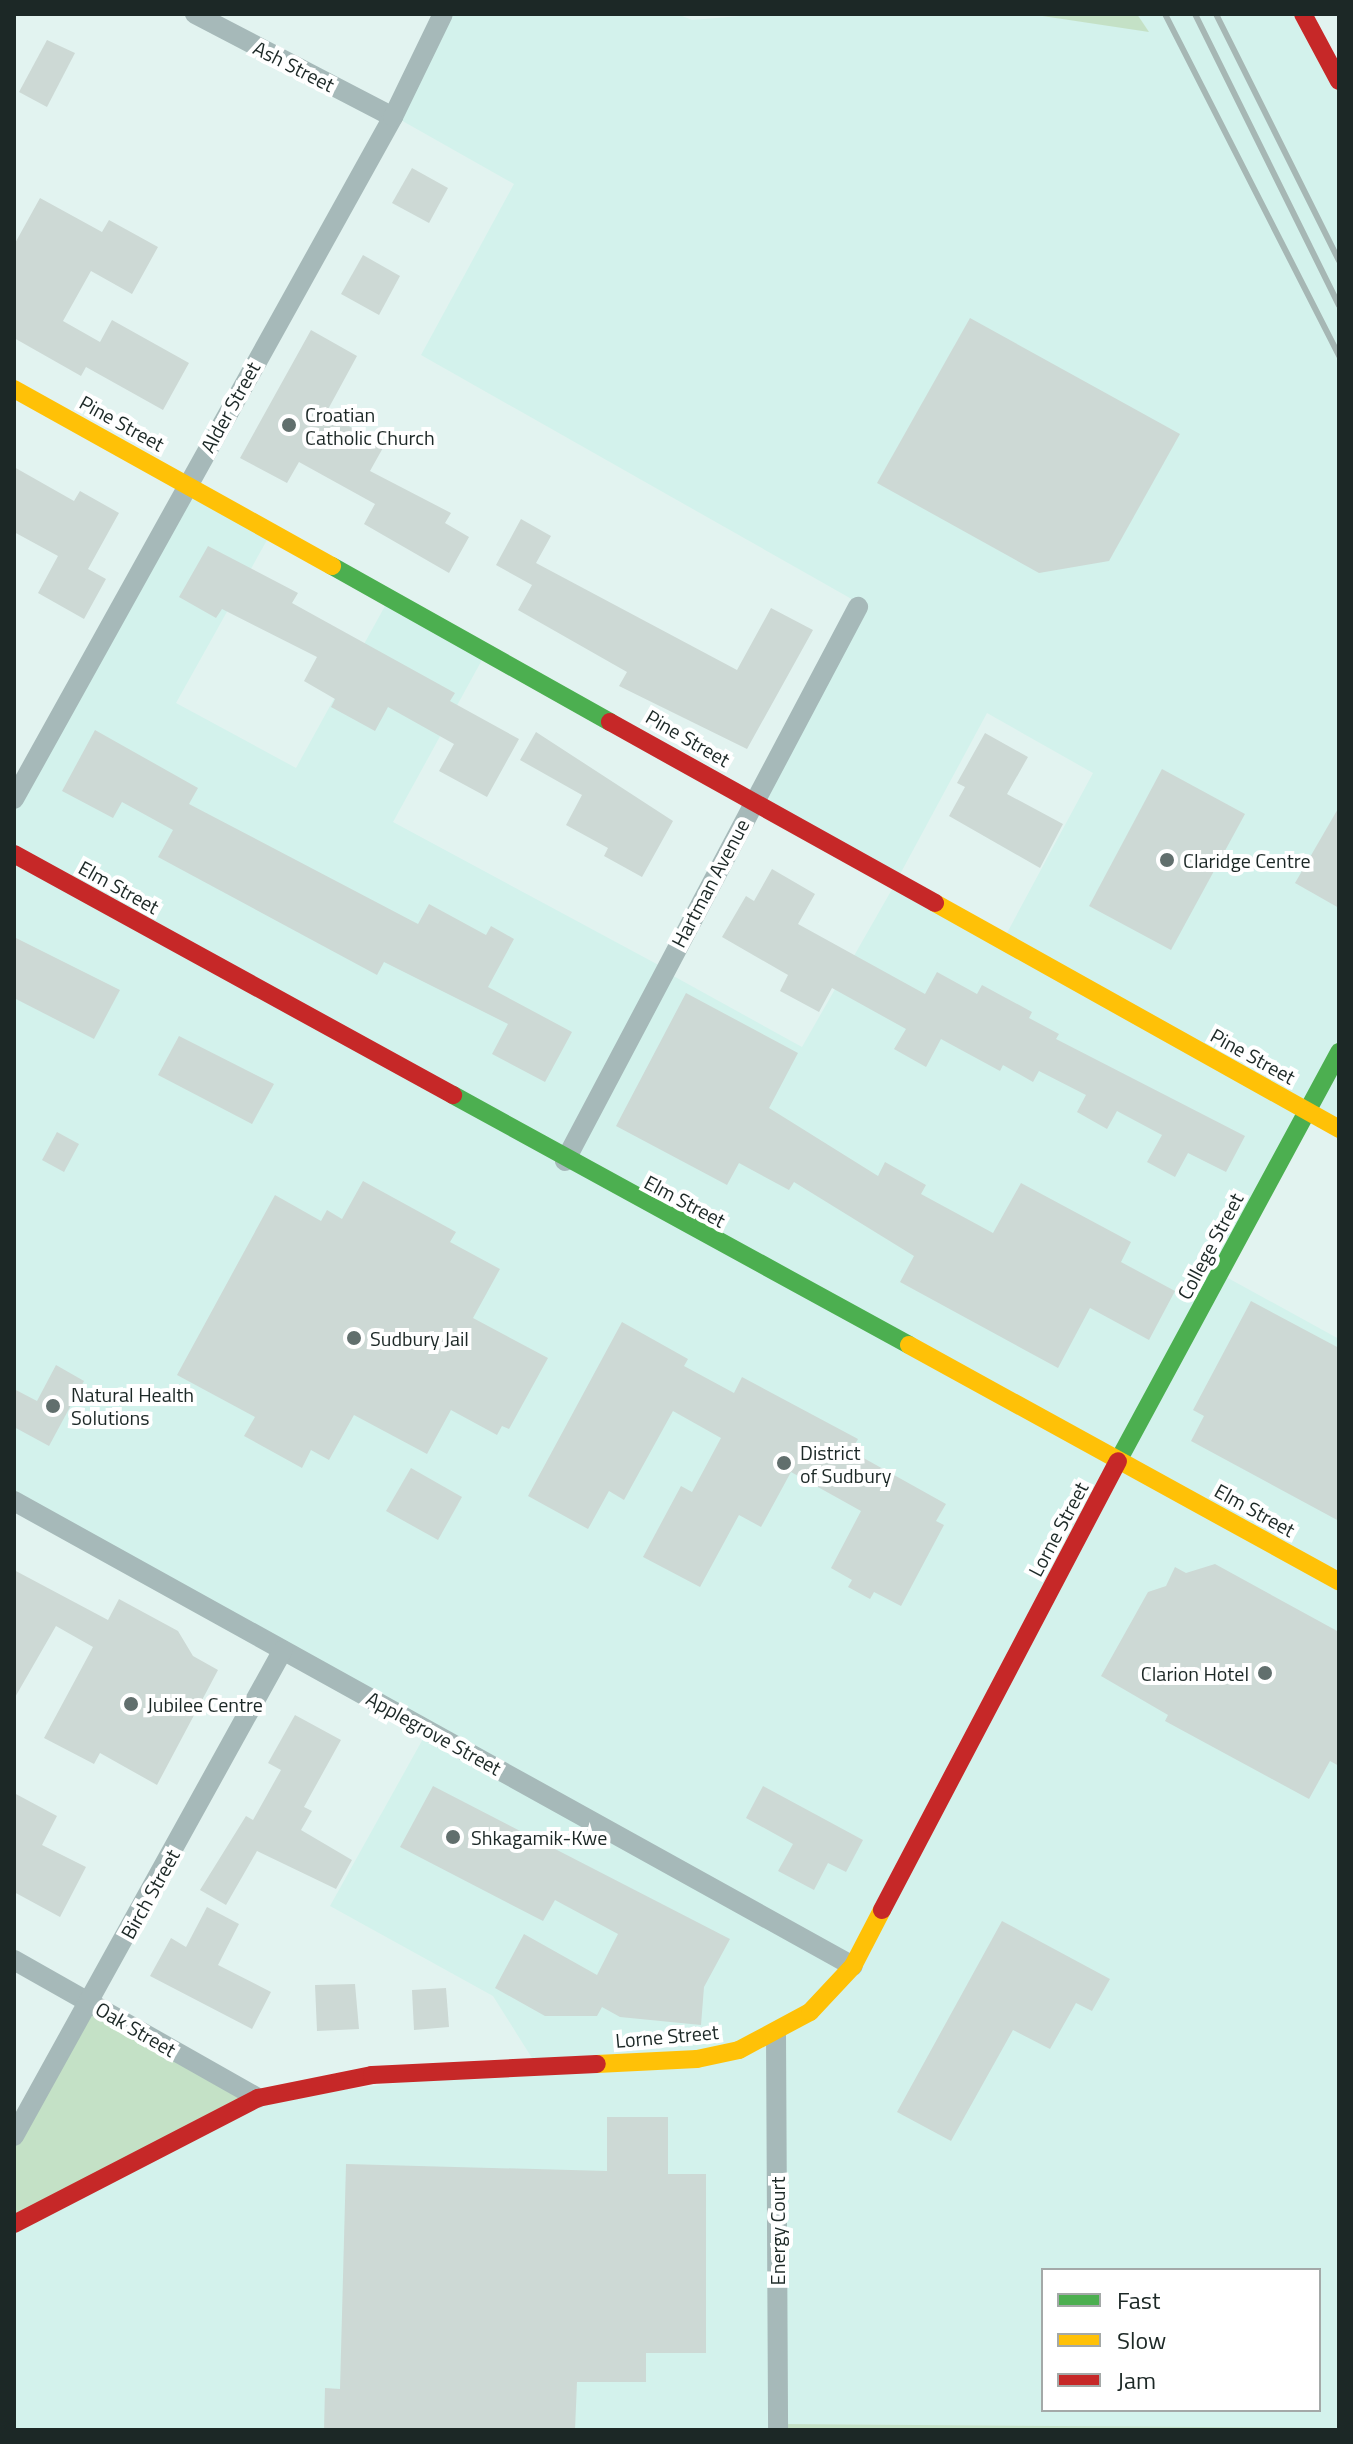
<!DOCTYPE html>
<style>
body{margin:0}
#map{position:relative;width:1353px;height:2444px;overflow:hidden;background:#e2f3f0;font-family:"Titillium Web",sans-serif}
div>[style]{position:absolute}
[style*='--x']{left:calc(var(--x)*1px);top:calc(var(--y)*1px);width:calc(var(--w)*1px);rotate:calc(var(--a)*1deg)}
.built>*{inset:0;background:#d3f2ec}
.green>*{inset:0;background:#c4e1c6}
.building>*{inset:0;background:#cdd9d5}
.street>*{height:20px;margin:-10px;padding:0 10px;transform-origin:10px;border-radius:10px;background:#a6b9b9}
.fast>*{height:18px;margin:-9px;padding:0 9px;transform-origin:9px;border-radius:9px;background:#4caf50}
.slow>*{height:18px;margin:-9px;padding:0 9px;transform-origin:9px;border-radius:9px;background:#ffc107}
.jam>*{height:18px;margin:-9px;padding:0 9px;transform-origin:9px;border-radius:9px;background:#c62828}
.rail>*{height:6px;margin:-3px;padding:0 3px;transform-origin:3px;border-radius:3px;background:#a6b7b4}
.dots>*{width:22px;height:22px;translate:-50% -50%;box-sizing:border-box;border:4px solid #fff;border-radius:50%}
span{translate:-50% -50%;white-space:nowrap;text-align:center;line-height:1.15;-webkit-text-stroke:8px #fff;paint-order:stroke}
.street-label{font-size:20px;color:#1c2826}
.poi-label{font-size:20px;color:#1c2826}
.left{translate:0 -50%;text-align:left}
.right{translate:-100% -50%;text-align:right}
.frame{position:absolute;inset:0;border:16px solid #1c2826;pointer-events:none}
.legend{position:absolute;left:1041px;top:2268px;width:280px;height:144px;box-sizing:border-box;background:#fff;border:2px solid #a4a9a8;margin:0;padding:10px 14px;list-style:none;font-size:24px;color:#1c2826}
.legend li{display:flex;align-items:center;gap:16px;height:40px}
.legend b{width:40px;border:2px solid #a4a9a8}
</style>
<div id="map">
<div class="built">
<div style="clip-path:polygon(evenodd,451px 14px,677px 14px,692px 20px,764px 14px,1029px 14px,1148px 31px,1137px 14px,1298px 14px,1339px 89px,1339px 1124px,1305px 1106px,1217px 1272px,1339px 1339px,1339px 2428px,780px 2424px,778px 2035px,812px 2014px,1123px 1460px,570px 1158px,668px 973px,802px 1047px,895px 884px,1001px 944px,1093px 773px,987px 713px,898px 878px,759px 799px,864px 606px,421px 355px,514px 184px,399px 119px,451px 14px,1043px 2270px,1319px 2270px,1319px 2410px,1043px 2410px,1043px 2270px)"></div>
<div style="clip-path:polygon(187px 485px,272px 531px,176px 703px,296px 768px,391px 595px,488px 649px,393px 822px,666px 969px,560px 1163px,1113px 1462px,851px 1963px,776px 2031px,776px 2430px,14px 2430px,14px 2226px,260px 2100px,537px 2066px,493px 1996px,330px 1906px,429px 1728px,14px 1498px,14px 808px)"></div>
</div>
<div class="green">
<div style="clip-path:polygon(1029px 14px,1137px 14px,1149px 32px)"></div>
<div style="clip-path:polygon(93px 2002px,257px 2095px,14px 2226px,14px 2140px)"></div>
<div style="clip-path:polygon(780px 2424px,1339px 2428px,1339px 2430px,780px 2430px)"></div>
</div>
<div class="building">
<div style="clip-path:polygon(47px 40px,75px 53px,47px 107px,19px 92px)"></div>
<div style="clip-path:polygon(412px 168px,448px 188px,429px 223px,392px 203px)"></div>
<div style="clip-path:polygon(40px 198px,102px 232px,109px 220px,158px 247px,132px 294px,91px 271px,63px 321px,100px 342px,112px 320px,189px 363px,163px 410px,86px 367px,81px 376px,14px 338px,14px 245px)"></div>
<div style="clip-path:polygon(363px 255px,400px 276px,379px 315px,341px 294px)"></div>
<div style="clip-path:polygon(970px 318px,1180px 434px,1109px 561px,1039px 573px,877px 483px)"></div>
<div style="clip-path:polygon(311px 330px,357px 356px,326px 413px,384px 446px,370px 471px,451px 513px,445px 523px,469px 537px,449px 573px,364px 524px,375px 504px,299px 462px,287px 483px,240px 458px)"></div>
<div style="clip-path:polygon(14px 467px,74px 501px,80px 491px,119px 513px,88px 569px,106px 579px,84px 619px,38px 593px,58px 556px,14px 532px)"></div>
<div style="clip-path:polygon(521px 519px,551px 536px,536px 563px,737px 670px,771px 608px,813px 630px,747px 749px,619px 686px,627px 672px,518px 610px,532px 585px,496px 565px)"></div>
<div style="clip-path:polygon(208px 546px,298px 593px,292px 603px,455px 693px,450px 701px,519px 739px,487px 797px,439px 771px,454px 744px,388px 707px,375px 731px,331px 707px,335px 699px,304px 681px,317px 657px,222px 609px,216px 618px,179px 597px)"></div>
<div style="clip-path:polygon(95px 730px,198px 788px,189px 804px,418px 924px,429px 904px,486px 935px,491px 926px,514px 939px,488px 987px,572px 1032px,545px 1082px,492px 1054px,508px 1024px,384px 962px,377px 975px,158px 857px,173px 830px,122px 802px,113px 818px,62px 791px)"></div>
<div style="clip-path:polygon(536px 732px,673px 821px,642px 877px,604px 856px,608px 848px,566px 825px,582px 795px,520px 760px)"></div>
<div style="clip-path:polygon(985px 733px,1028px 757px,1007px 794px,1063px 824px,1040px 868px,949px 816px,965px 787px,957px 783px)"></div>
<div style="clip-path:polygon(1162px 769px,1245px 814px,1171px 950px,1089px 906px)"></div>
<div style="clip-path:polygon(1339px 807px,1339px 908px,1295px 883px)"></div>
<div style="clip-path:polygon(772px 869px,815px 894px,798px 924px,925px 994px,937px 972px,977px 994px,982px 985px,1032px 1012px,1029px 1018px,1059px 1034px,1056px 1039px,1245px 1136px,1226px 1172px,1188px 1153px,1175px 1177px,1147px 1162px,1162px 1135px,1117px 1111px,1107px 1129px,1077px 1112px,1086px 1095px,1039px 1071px,1033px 1082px,1003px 1065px,1000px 1071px,941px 1039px,926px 1067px,894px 1049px,906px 1029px,832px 988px,819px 1012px,780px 991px,788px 975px,722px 937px,746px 896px,754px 901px)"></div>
<div style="clip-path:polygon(14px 937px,120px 990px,94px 1039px,14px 998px)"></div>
<div style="clip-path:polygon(686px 993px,798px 1053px,769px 1108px,878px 1176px,885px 1162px,926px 1185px,921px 1194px,993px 1233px,1021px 1183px,1131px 1242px,1121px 1262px,1175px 1291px,1149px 1340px,1090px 1308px,1058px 1368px,900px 1282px,914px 1256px,794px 1182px,789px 1190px,739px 1163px,727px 1185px,616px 1126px)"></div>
<div style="clip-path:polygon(179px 1036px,274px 1084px,252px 1124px,158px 1075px)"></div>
<div style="clip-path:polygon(57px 1132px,79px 1144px,64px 1172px,42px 1160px)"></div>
<div style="clip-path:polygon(363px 1181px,456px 1232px,450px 1242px,500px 1269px,473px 1318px,548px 1358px,509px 1429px,502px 1426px,497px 1435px,451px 1410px,427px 1454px,354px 1415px,329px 1460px,311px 1450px,302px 1468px,244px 1436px,255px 1417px,177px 1375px,275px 1195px,321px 1221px,327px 1210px,342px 1219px)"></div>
<div style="clip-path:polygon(1251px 1301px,1339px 1348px,1339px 1521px,1191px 1441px,1204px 1416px,1193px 1410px)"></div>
<div style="clip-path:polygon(622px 1322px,688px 1359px,684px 1366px,734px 1393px,742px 1377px,858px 1439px,851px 1451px,946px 1504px,936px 1521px,944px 1525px,901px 1606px,874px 1592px,870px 1599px,848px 1587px,852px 1580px,831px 1568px,861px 1511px,791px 1472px,761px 1527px,739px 1515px,700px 1587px,643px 1557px,681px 1486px,692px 1492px,721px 1438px,673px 1411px,624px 1500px,609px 1491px,588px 1529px,528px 1496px)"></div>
<div style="clip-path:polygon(56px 1365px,84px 1381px,49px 1446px,14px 1427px,14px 1389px,37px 1401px)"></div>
<div style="clip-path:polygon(411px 1468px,462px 1497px,438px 1540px,386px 1511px)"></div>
<div style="clip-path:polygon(1215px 1564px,1339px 1632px,1339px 1766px,1330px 1761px,1309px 1799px,1165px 1721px,1168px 1715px,1101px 1676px,1148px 1592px,1166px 1586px,1175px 1567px,1186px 1573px)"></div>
<div style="clip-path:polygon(14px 1570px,108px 1620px,119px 1599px,178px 1631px,193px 1656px,218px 1670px,157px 1785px,100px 1753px,94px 1764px,44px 1738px,93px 1647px,56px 1626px,14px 1699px)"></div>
<div style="clip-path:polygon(295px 1715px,341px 1740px,304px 1807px,312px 1811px,301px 1830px,352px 1860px,336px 1889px,257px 1851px,226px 1905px,200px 1890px,246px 1816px,253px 1820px,281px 1770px,268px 1763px)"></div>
<div style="clip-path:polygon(433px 1786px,730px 1939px,704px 1987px,701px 2025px,620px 2017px,602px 2007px,597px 2016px,545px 2016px,495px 1988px,524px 1934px,597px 1975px,618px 1934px,555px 1900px,543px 1921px,400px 1847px)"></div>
<div style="clip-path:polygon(763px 1786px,863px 1840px,846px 1872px,828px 1863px,814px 1890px,778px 1871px,793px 1844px,746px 1818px)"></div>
<div style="clip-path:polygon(14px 1793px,57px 1816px,42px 1845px,86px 1867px,60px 1917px,14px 1892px)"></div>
<div style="clip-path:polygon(207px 1907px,239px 1924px,218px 1965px,271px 1992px,252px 2029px,150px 1976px,171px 1938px,186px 1947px)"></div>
<div style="clip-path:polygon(1002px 1921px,1110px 1979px,1092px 2011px,1076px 2003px,1050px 2049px,1013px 2030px,951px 2141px,897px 2112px)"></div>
<div style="clip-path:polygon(355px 1984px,359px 2029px,317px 2031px,315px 1985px)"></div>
<div style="clip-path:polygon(446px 1988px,449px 2027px,414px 2030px,412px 1990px)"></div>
<div style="clip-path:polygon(607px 2117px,668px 2117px,668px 2174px,706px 2174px,706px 2353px,646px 2353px,646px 2382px,577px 2382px,575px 2430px,324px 2430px,325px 2388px,340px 2389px,346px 2164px,607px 2171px)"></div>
</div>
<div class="street">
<div style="--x:195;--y:14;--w:223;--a:27.5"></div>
<div style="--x:14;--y:799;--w:780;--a:-60.94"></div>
<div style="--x:393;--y:117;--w:114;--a:-64.1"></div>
<div style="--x:565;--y:1161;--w:627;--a:-62.13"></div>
<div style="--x:14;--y:1501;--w:959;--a:29"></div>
<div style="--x:14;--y:1960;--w:280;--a:29.5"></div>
<div style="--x:776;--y:2033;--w:397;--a:89.7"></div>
<div style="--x:14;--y:2136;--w:555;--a:-61.04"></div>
</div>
<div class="fast">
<div style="--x:332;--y:566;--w:319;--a:29.3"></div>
<div style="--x:453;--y:1095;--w:520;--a:28.73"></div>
<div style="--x:1118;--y:1461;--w:465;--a:-61.6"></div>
</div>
<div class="slow">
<div style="--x:14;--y:389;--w:364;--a:29.1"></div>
<div style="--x:935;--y:903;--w:463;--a:29.2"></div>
<div style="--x:909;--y:1345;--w:491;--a:28.8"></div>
<div style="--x:597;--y:2064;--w:100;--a:-2.9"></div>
<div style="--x:697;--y:2059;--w:43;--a:-12.1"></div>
<div style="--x:739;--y:2050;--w:81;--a:-28.2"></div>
<div style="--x:810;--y:2012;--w:63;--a:-46.9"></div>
<div style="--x:853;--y:1966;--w:63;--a:-62.6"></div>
</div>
<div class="jam">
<div style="--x:1303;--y:14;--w:76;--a:61.8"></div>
<div style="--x:610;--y:722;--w:372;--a:29.1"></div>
<div style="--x:14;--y:854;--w:501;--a:28.77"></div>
<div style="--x:882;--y:1910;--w:507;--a:-62.27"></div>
<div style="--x:14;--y:2224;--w:275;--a:-27.3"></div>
<div style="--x:258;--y:2098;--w:116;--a:-11.4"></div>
<div style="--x:372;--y:2075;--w:225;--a:-2.8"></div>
</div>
<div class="rail">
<div style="--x:1165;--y:14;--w:384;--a:63"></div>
<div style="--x:1195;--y:14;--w:325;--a:63.7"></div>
<div style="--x:1216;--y:14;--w:276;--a:63.5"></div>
</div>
<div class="dots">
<div style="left:289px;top:425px;background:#616f6d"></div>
<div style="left:1167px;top:860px;background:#616f6d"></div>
<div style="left:354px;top:1338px;background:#616f6d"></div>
<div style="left:53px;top:1406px;background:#616f6d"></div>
<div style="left:784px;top:1463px;background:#616f6d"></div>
<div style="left:1265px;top:1673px;background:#616f6d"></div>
<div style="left:131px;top:1704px;background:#616f6d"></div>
<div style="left:453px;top:1837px;background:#616f6d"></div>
</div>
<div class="street-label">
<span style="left:294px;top:66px;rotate:27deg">Ash Street</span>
<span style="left:230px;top:407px;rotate:-61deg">Alder Street</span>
<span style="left:122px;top:423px;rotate:29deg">Pine Street</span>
<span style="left:688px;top:738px;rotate:30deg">Pine Street</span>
<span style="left:710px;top:883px;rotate:-62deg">Hartman Avenue</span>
<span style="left:119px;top:887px;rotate:29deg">Elm Street</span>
<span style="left:1253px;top:1056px;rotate:29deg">Pine Street</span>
<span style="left:685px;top:1201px;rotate:28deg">Elm Street</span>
<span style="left:1210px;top:1246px;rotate:-62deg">College Street</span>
<span style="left:1255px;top:1510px;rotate:29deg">Elm Street</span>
<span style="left:1058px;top:1529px;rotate:-62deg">Lorne Street</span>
<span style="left:434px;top:1733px;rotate:29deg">Applegrove Street</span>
<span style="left:150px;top:1894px;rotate:-61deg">Birch Street</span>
<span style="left:136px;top:2029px;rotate:30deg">Oak Street</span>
<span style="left:667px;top:2036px;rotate:-5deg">Lorne Street</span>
<span style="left:777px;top:2231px;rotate:-90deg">Energy Court</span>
</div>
<div class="poi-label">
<span class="left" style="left:305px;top:426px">Croatian<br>Catholic Church</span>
<span class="left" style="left:1183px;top:860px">Claridge Centre</span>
<span class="left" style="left:370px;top:1338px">Sudbury Jail</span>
<span class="left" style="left:71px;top:1406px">Natural Health<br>Solutions</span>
<span class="left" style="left:800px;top:1464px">District<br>of Sudbury</span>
<span class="right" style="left:1249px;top:1673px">Clarion Hotel</span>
<span class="left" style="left:147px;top:1704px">Jubilee Centre</span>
<span class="left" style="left:471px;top:1837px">Shkagamik-Kwe</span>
</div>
<div class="frame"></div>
<ul class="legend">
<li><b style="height:10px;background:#4caf50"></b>Fast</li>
<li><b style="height:10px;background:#ffc107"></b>Slow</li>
<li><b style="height:10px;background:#c62828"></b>Jam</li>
</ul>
</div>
